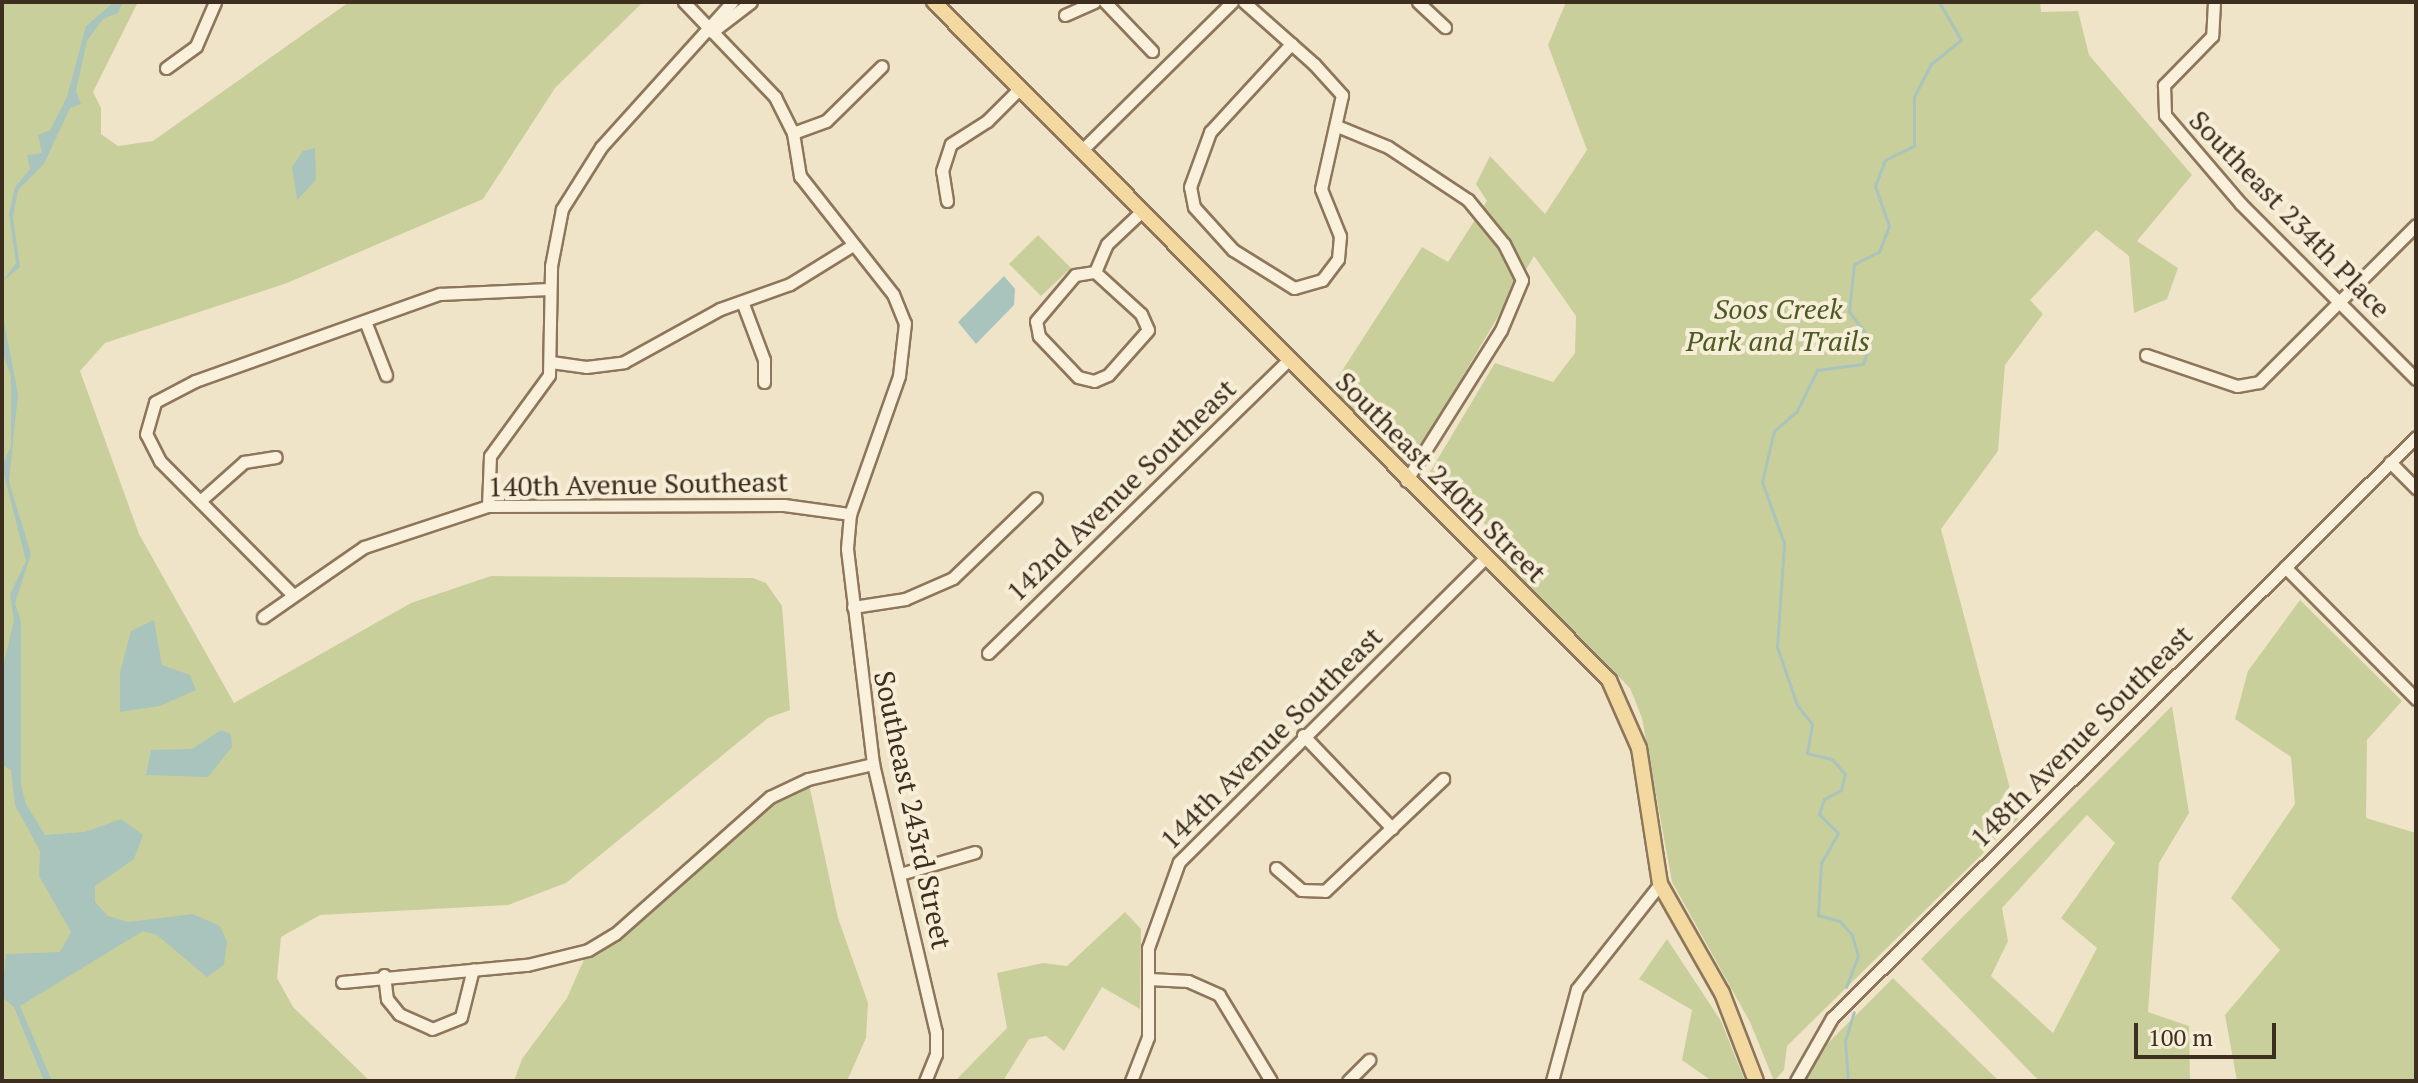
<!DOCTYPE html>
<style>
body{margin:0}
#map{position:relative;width:2418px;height:1083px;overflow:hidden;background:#f0e4c8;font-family:"PT Serif",serif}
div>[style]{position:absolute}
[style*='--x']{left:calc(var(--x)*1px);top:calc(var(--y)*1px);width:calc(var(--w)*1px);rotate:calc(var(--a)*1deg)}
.green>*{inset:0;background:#c9cf9b}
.water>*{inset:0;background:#a9c4bc}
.stream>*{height:3px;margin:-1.5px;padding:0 1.5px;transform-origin:1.5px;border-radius:1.5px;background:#a9c4bc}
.roads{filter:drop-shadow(2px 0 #8d765c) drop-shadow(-2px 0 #8d765c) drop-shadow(0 2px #8d765c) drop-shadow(0 -2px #8d765c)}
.minor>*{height:11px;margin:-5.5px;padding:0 5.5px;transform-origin:5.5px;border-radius:5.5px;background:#faf1dc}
.major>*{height:14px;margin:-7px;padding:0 7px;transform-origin:7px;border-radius:7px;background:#f3d9a0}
span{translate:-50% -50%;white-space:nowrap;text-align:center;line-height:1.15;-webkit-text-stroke:8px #f7eed8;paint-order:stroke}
.street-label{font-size:28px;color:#3d2e20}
.park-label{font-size:28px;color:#4d5a26;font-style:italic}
.frame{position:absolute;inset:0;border:4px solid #3d2e20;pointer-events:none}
.scale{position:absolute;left:2134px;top:1023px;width:142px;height:36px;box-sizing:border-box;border:4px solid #3d2e20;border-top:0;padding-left:10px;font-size:24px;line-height:28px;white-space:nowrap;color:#3d2e20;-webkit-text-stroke:6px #f7eed8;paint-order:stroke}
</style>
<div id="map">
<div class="green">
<div style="clip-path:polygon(2px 2px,138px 2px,93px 92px,101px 108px,101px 134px,118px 146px,153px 141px,349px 2px,643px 2px,555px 88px,483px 199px,287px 283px,105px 343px,80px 371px,139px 534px,234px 703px,411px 603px,491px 576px,753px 578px,766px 583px,782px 606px,790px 710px,768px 718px,566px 883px,508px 905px,320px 915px,281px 937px,277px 978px,293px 1007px,370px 1081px,2px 1081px)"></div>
<div style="clip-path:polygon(1566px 2px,2040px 2px,2041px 12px,2078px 11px,2089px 55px,2192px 175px,2137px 241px,2178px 268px,2167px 299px,2134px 313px,2129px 256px,2096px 230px,2030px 300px,2043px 314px,2005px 365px,1998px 451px,1941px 529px,2018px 819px,1787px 1046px,1784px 1070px,1774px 1081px,1750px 1022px,1672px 882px,1642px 718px,1630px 688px,1498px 555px,1507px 545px,1430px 472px,1495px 363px,1553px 382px,1575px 353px,1576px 316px,1534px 256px,1408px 468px,1329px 391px,1422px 247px,1448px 262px,1487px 201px,1476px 184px,1490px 156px,1545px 214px,1587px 150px,1548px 45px)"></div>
<div style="clip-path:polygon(1038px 235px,1071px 268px,1041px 296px,1009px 264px)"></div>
<div style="clip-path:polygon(2300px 600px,2402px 701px,2367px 740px,2366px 818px,2416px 833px,2416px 1081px,2237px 1081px,2225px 1015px,2280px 950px,2231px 898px,2295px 804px,2291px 757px,2235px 719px,2248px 671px)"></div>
<div style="clip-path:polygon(evenodd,2172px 706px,2189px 813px,2159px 863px,2148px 1012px,2189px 1026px,2190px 1081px,2039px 1081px,1921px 959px,2172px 706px,2087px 815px,2115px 843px,2061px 918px,2097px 948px,2053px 1033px,1991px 976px,2008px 941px,2002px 908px,2087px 815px)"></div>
<div style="clip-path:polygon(808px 779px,838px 918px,868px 1003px,866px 1038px,847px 1081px,514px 1081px,522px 1059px,567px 998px,588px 950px,750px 812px)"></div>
<div style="clip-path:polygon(1125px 912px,1141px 929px,1140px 1009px,1102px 987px,1064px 1051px,1046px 1036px,1029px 1039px,1003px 1081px,955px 1081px,1007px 1028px,997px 973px,1043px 963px,1067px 966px)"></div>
<div style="clip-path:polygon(1667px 939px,1721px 1021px,1745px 1081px,1712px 1081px,1682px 1060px,1692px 1010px,1639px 979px)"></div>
<div style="clip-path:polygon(1893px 978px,1999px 1081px,1806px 1081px,1814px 1057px)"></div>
</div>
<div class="water">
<div style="clip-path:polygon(114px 2px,123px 2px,118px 13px,103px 19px,87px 41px,76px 91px,81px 104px,70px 108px,44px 164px,18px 190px,13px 217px,20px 267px,2px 282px,16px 263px,9px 214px,15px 187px,30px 169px,27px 155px,42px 153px,38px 135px,50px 130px,67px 97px,86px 26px)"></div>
<div style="clip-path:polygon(315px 148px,316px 180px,297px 200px,292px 167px,303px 151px)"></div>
<div style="clip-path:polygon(1004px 276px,1015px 289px,1014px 305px,976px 344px,958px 322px)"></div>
<div style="clip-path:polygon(2px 311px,18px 394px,9px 482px,31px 554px,15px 603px,21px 622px,21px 786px,26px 804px,45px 835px,85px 832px,121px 819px,143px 835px,134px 859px,95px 886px,95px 902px,108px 916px,128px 922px,193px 914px,220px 926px,227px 942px,224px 965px,207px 977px,157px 935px,143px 931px,20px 1006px,52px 1081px,44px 1081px,14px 1007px,2px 997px,6px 954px,60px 952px,71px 932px,39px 876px,40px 851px,15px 805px,11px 770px,2px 765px,2px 670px,14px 621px,10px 594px,26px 561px,2px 467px,11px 446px,11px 377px,2px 351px)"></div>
<div style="clip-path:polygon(154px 620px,162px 665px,190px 675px,196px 690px,160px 706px,120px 712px,120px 673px,131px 631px)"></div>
<div style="clip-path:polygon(221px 730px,231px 734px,232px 747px,208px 777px,146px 775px,151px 750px,192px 749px)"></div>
</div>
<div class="stream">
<div style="--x:1846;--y:987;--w:33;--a:-69"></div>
<div style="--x:1858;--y:956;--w:22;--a:-106"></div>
<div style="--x:1852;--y:935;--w:18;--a:-131"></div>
<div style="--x:1840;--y:921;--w:23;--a:-165"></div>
<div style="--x:1818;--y:915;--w:52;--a:-86.7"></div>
<div style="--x:1821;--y:863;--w:34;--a:-60"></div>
<div style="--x:1838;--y:833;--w:27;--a:-135"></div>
<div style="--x:1819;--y:814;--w:16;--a:-72"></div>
<div style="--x:1824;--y:799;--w:19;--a:-28"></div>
<div style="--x:1841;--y:790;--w:16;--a:-76"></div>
<div style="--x:1845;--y:774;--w:20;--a:-131"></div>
<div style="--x:1832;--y:759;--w:26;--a:-167"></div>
<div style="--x:1807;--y:753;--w:29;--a:-80"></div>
<div style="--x:1812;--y:724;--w:24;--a:-128"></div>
<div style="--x:1797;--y:705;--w:61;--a:-109"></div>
<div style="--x:1777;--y:647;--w:104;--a:-86.1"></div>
<div style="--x:1784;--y:543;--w:65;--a:-109.8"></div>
<div style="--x:1762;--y:482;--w:52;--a:-76.8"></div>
<div style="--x:1774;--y:431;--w:30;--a:-41"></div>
<div style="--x:1797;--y:411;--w:46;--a:-64"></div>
<div style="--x:1817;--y:370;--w:46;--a:-7.4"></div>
<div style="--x:1863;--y:364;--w:25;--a:-72"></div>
<div style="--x:1871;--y:340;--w:36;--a:-128"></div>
<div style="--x:1849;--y:312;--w:48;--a:-84.1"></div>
<div style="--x:1854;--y:264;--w:28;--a:-26"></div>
<div style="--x:1879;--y:252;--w:28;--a:-69"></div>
<div style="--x:1889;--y:226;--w:42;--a:-109.3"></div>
<div style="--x:1875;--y:186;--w:28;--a:-69"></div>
<div style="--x:1885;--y:160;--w:32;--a:-26"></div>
<div style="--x:1914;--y:146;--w:49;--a:-90"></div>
<div style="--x:1914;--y:97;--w:37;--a:-63"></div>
<div style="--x:1931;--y:64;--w:38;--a:-39"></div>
<div style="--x:1961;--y:40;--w:44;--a:-120.1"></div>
<div style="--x:1848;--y:1081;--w:40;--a:-94.3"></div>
<div style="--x:1845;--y:1041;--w:30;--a:-73"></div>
</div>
<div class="roads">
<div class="minor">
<div style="--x:684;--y:2;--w:132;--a:46.2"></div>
<div style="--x:775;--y:97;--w:40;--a:63.4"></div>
<div style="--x:793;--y:133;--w:44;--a:80.8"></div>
<div style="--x:800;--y:176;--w:150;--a:51.8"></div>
<div style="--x:893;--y:294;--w:31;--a:68"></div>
<div style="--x:905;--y:323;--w:53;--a:96.5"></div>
<div style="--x:899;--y:376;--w:146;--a:109.5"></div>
<div style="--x:850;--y:514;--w:35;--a:95"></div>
<div style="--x:847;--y:549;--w:217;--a:83.1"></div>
<div style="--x:873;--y:764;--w:275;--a:76.8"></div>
<div style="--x:936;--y:1032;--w:22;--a:90"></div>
<div style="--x:936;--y:1054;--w:29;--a:112"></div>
<div style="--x:1105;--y:2;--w:68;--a:46.2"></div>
<div style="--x:1244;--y:2;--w:94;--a:41.5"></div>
<div style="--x:1314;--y:64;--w:42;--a:47.9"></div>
<div style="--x:1342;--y:95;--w:96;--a:102.6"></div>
<div style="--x:1321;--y:189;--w:51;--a:68"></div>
<div style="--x:1340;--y:236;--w:23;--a:95"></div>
<div style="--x:1338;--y:259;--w:26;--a:127"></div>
<div style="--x:1322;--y:280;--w:29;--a:164"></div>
<div style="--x:1294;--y:288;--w:72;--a:-148.1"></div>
<div style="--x:1233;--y:250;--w:58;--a:-132.2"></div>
<div style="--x:1194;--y:207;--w:20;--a:-101"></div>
<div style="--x:1190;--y:187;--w:59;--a:-70"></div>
<div style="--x:1210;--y:132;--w:120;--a:-47.4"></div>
<div style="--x:1418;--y:2;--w:37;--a:43"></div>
<div style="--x:2214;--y:2;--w:34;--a:93"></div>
<div style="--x:2212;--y:36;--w:69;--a:134.4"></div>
<div style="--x:2164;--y:85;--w:30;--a:88"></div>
<div style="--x:2165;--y:115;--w:117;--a:49.5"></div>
<div style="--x:2241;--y:204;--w:247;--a:45"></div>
<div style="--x:1065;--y:15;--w:32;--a:-24"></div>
<div style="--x:712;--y:32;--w:49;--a:-37.6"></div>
<div style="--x:166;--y:68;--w:37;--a:-36"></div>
<div style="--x:196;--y:46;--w:48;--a:-66.6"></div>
<div style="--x:1337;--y:126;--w:55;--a:22.4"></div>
<div style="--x:1388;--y:147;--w:96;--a:33.5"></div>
<div style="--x:1468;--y:200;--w:57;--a:50.7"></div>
<div style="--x:1504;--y:244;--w:40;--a:63.4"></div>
<div style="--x:1522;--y:280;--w:54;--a:112.8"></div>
<div style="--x:1501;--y:330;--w:178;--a:122.2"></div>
<div style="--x:793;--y:133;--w:35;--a:-20"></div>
<div style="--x:826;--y:121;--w:78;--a:-44.5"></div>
<div style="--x:1083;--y:149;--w:209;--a:-44.6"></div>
<div style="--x:947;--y:201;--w:30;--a:-99"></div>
<div style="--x:942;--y:171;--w:28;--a:-72"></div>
<div style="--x:951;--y:144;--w:43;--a:-32.6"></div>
<div style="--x:987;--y:121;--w:47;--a:-45"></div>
<div style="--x:1095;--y:272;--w:62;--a:42.4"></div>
<div style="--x:1141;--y:314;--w:17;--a:66"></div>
<div style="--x:1148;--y:330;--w:60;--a:131.6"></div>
<div style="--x:1108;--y:375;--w:15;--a:157"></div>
<div style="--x:1094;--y:381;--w:16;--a:-166"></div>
<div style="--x:1078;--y:377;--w:57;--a:-133.6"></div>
<div style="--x:1039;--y:336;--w:15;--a:-101"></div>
<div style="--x:1036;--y:321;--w:60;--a:-49.7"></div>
<div style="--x:1075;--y:275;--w:20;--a:-9"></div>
<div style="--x:1095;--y:272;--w:30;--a:-67"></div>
<div style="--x:1107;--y:244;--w:48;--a:-43.3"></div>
<div style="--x:743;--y:304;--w:60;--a:69.4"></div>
<div style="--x:764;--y:360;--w:22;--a:90"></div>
<div style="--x:365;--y:321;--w:58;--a:68.7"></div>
<div style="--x:2146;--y:355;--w:96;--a:18.8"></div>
<div style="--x:2237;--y:386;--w:22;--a:-10"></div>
<div style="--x:2259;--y:382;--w:222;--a:-45"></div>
<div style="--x:551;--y:362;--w:35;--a:8"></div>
<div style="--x:586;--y:367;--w:38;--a:-7"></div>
<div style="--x:624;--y:362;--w:110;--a:-28.9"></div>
<div style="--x:720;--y:309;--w:74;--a:-19.7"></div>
<div style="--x:790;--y:284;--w:74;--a:-31.8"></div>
<div style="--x:2390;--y:462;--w:37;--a:45"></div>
<div style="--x:200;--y:501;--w:59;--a:-41.6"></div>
<div style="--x:244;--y:462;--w:32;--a:-9"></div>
<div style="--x:488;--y:506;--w:50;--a:-87.7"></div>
<div style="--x:490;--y:456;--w:100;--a:-53.9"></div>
<div style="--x:549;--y:375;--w:109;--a:-88.9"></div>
<div style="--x:551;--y:266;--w:58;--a:-79.1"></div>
<div style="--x:562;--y:209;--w:73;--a:-57.8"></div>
<div style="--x:601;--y:147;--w:195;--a:-47.9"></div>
<div style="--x:2285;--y:567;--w:186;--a:45.2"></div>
<div style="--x:293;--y:595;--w:189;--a:-134.8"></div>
<div style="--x:160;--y:461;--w:30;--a:-117"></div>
<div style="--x:146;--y:434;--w:33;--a:-74"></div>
<div style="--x:155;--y:402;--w:45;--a:-27.7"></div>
<div style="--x:195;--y:381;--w:260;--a:-19.6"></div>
<div style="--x:440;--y:294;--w:109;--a:-2.6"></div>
<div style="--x:853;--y:607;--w:53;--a:-8.7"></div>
<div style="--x:905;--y:599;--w:52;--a:-23.6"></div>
<div style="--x:953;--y:578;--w:115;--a:-43.9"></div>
<div style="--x:263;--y:617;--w:123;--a:-34.7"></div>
<div style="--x:364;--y:547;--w:131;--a:-18.3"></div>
<div style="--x:488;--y:506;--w:296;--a:-0.2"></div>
<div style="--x:784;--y:505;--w:67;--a:7.8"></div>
<div style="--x:988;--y:653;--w:418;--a:-44.3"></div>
<div style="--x:1303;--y:735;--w:129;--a:46.3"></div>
<div style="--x:1276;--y:868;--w:33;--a:41"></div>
<div style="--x:1301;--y:890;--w:24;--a:2"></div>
<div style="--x:1325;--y:891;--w:163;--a:-43.5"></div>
<div style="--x:900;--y:874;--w:78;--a:-16.3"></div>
<div style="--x:384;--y:975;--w:24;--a:83"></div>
<div style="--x:387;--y:999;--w:19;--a:51"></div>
<div style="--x:399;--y:1014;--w:36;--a:24"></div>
<div style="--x:432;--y:1029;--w:31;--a:-22"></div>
<div style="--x:461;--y:1017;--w:49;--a:-76"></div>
<div style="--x:1149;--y:979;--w:39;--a:3"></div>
<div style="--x:1188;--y:981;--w:34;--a:24"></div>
<div style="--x:1219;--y:995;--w:100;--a:58.8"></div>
<div style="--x:342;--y:982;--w:186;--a:-5.3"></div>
<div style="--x:527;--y:965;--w:63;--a:-13.8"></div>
<div style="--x:588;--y:950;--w:31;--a:-31"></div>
<div style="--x:615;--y:934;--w:207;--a:-41.5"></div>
<div style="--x:770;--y:797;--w:42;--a:-25.3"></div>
<div style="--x:808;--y:779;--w:67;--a:-13"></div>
<div style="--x:1131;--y:1081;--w:47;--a:-68.9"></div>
<div style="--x:1148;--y:1037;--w:89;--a:-90"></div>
<div style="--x:1148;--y:948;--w:91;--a:-70.2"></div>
<div style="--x:1179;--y:862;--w:430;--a:-44.8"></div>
<div style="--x:1348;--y:1081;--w:30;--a:-45"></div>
<div style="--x:1552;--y:1081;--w:95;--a:-74.8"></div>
<div style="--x:1577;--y:989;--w:134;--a:-51.7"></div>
<div style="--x:1796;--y:1081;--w:73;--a:-60.3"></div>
<div style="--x:1832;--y:1018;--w:824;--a:-44.85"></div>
</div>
<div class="major">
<div style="--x:934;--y:2;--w:957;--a:45.13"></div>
<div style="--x:1609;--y:680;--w:74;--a:66.2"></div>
<div style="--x:1639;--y:748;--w:138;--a:81.2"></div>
<div style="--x:1660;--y:884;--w:125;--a:60.4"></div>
<div style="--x:1722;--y:993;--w:94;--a:68.9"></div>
</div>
</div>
<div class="street-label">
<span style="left:2290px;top:214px;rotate:46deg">Southeast 234th Place</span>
<span style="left:1441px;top:477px;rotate:45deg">Southeast 240th Street</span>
<span style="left:638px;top:484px;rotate:-1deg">140th Avenue Southeast</span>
<span style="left:1121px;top:490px;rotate:-44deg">142nd Avenue Southeast</span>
<span style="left:2081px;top:736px;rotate:-45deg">148th Avenue Southeast</span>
<span style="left:1271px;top:738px;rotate:-45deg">144th Avenue Southeast</span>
<span style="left:913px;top:810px;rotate:78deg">Southeast 243rd Street</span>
</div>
<div class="park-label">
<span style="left:1778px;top:325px">Soos Creek<br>Park and Trails</span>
</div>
<div class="frame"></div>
<div class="scale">100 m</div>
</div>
